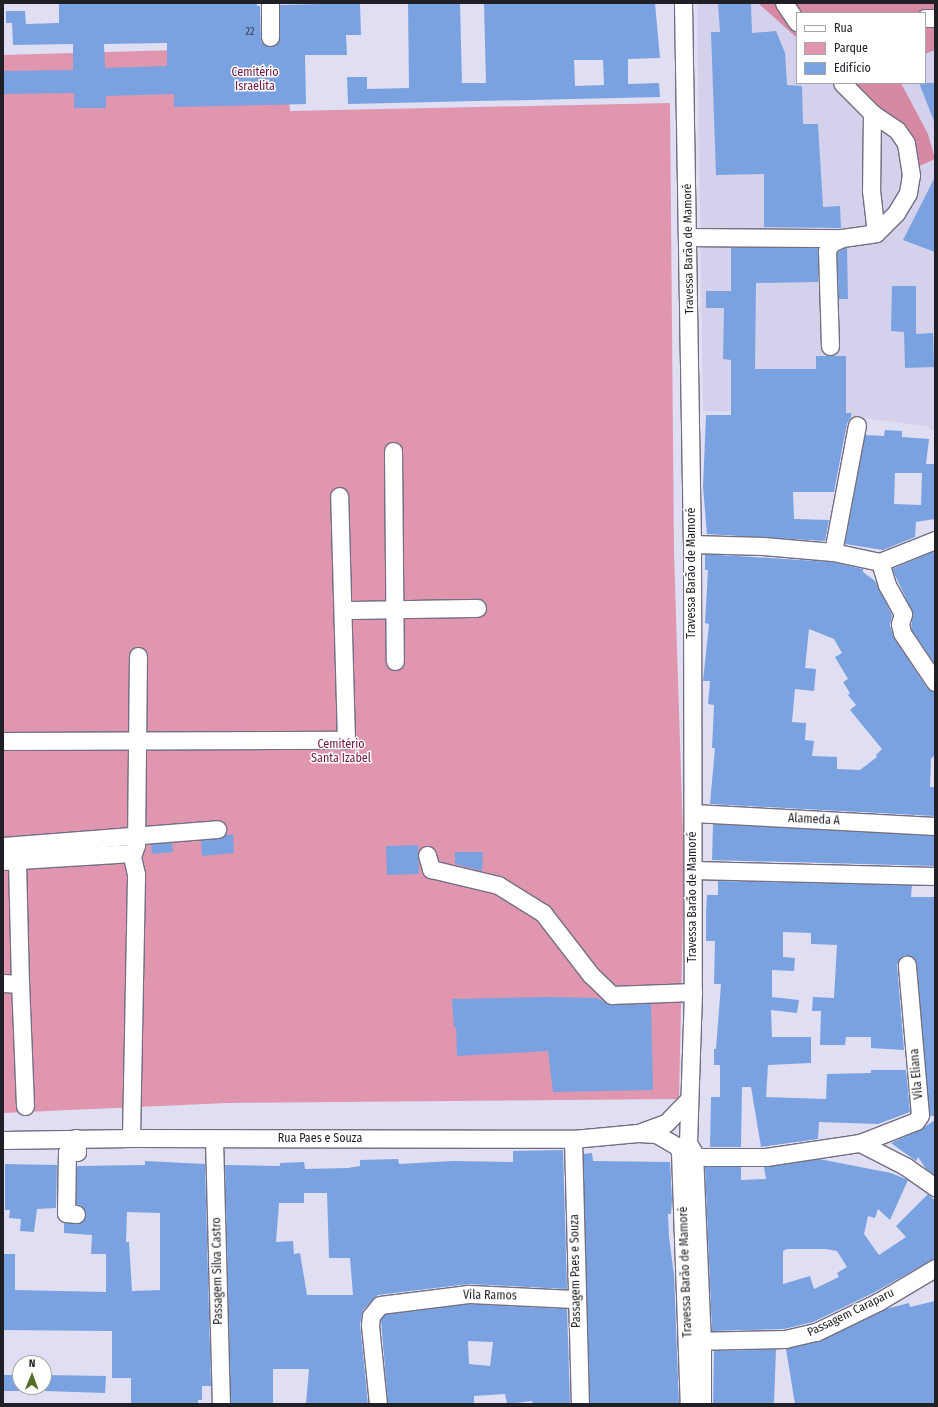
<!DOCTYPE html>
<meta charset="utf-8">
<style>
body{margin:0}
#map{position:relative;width:938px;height:1407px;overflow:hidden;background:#e0def2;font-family:"Fira Sans Condensed",sans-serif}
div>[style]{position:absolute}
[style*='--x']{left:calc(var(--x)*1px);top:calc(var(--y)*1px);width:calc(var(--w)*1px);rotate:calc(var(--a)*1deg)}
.built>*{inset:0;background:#d4d1ec}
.green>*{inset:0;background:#e096af}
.forest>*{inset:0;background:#d789a4}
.building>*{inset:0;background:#7ba2e0}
.roads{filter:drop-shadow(1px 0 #726f81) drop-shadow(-1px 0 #726f81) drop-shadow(0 1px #726f81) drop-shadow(0 -1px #726f81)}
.minor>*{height:17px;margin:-8.5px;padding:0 8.5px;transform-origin:8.5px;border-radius:8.5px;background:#fff}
span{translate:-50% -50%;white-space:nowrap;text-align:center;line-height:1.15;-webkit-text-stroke:3px #fff;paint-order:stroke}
.number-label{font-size:10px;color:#374054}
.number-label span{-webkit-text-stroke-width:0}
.park-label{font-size:12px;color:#731742}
.street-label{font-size:12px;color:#201f26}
.frame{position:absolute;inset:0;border:4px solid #201f26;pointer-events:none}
.legend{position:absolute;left:796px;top:12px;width:130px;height:72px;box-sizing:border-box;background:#fff;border:1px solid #a6a5a8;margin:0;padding:5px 7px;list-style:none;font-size:12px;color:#201f26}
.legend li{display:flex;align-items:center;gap:8px;height:20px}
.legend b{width:20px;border:1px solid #a6a5a8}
.north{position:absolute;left:12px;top:1355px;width:40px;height:40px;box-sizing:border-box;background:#fff;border:1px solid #a6a5a8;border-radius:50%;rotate:1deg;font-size:11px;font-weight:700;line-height:16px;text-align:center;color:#201f26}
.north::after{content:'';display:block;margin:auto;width:14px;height:18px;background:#526f24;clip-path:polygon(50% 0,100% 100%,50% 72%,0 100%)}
</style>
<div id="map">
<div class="built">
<div style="clip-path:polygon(evenodd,697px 3px,935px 3px,935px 432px,926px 426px,855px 417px,851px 440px,791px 441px,790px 413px,703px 411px,697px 3px,797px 13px,925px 13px,925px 83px,797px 83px,797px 13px)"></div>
</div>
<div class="green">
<div style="clip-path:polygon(287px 47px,290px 111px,670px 103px,674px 552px,684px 869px,679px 1099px,227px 1103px,3px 1113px,3px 55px)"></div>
</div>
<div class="forest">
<div style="clip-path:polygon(758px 3px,935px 3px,935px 50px,925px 54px,925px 13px,797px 13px,797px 38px)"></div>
<div style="clip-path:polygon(850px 83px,901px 83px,928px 134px,935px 159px,915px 168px,910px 134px)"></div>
</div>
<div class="building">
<div style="clip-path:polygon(evenodd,257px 3px,257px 6px,260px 6px,261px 42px,270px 47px,275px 45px,280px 37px,280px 5px,360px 3px,361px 35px,346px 35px,347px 55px,305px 55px,306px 104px,174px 107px,174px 94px,106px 96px,106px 108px,74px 108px,74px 93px,3px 94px,3px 71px,73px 70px,73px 44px,13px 45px,12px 23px,6px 23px,6px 11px,25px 11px,26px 24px,59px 23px,59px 4px,257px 3px,167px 43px,167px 66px,105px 68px,104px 44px,167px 43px)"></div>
<div style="clip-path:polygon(evenodd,408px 3px,460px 3px,462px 83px,486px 83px,484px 3px,655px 3px,660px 58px,628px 59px,628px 84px,659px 83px,660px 97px,348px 104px,347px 77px,367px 77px,367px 89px,409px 88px,408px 3px,574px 60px,603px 60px,604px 85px,575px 86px,574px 60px)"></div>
<div style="clip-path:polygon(718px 3px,751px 3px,752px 33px,776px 31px,785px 53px,787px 85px,802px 86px,803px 124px,818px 124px,823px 207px,840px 206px,841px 228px,764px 227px,764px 174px,716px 175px,711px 32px,720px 32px)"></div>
<div style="clip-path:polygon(919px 83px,935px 83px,935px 121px,934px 121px)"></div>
<div style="clip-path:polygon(935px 177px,935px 252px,903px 240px)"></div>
<div style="clip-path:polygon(847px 247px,848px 299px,839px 299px,837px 253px)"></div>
<div style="clip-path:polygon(731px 248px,818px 248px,818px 282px,756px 283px,755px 369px,816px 369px,816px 356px,846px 356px,846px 413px,851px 413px,851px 417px,847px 423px,834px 492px,793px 492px,794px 519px,829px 520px,825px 541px,707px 534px,703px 487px,706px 415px,731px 415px,731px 360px,723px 359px,724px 308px,706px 308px,706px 291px,731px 291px)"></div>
<div style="clip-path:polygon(892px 286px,916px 286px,916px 334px,933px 333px,934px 367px,905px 368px,904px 332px,891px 331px)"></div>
<div style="clip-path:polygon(evenodd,885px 430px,902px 431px,902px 437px,929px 439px,926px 464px,935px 464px,935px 519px,916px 522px,915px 537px,883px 550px,845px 544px,865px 435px,884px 436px,885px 430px,895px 473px,922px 473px,921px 505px,894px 504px,895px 473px)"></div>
<div style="clip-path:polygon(935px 551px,935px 664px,911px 629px,913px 613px,892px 569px)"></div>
<div style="clip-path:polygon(evenodd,705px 554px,832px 562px,863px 569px,863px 572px,875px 581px,892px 615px,890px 626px,894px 638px,927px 688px,935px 692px,935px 755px,931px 759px,930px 787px,935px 787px,935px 816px,710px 804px,715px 748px,712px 748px,714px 705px,708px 704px,710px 681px,703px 681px,709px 624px,705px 623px,708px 570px,705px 570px,705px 554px,809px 629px,834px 639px,842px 653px,835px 657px,848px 679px,843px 682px,850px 693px,848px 695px,856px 705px,850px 710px,882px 749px,876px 755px,877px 757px,860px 770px,837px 769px,837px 757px,812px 756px,814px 741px,805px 740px,806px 723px,792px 722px,795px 689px,814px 691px,816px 669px,805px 668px,809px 629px)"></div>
<div style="clip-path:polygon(713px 824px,935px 836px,935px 866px,712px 860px)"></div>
<div style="clip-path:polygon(233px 834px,234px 853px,202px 856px,201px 840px)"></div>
<div style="clip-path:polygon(172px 843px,173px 852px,152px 854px,151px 844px)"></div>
<div style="clip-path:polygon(418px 845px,419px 874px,387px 875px,386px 846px)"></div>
<div style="clip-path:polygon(455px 852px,483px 852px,482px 871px,455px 864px)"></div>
<div style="clip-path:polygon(718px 881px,912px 885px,911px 897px,935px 897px,935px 1116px,929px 1116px,915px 959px,906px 955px,901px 957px,897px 965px,904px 1050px,871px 1048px,871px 1037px,846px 1037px,845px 1045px,820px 1045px,821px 1011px,812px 1011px,813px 997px,834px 998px,837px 945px,811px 944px,811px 933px,783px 932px,783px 957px,795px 958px,794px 971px,772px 970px,772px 997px,799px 1000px,797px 1013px,771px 1010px,772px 1037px,811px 1037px,811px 1063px,768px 1065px,766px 1097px,826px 1099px,827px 1074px,871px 1073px,871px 1070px,906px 1070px,910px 1112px,878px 1124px,819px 1122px,818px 1139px,761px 1147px,751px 1087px,742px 1087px,741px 1147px,710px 1147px,711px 1097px,720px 1097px,720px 1065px,714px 1065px,714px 1049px,716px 1049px,721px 984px,714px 984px,715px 941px,706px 941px,706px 913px,707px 895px,718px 895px)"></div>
<div style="clip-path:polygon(547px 997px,597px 998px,612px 1005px,651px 1004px,653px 1090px,553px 1092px,548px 1051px,457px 1056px,456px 1027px,454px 1027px,452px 999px)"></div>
<div style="clip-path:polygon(935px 1120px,935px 1175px,926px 1169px,918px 1157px,916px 1161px,891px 1143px,920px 1130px)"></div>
<div style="clip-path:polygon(evenodd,563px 1150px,567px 1289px,468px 1284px,378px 1295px,363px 1310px,360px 1324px,368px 1404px,306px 1404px,309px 1369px,273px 1369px,273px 1404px,231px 1404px,225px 1165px,280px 1166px,280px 1163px,304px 1162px,305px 1169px,348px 1168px,360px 1166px,360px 1160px,398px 1159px,399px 1164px,453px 1161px,513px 1162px,513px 1151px,563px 1150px,304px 1193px,327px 1193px,329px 1258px,350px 1258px,353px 1295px,307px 1295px,300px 1253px,294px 1254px,293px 1241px,276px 1242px,279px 1203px,304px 1203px,304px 1193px)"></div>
<div style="clip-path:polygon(592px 1153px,593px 1161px,670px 1162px,672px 1200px,671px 1214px,668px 1214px,669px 1237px,674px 1275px,679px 1404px,590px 1404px,583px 1154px)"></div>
<div style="clip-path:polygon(evenodd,819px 1159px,891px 1173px,908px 1180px,890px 1220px,878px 1209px,875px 1218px,868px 1216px,864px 1234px,879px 1255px,906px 1237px,896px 1226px,928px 1194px,930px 1196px,935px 1200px,935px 1258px,873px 1293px,813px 1322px,784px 1329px,712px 1331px,705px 1167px,741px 1167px,741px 1180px,766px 1179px,764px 1167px,819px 1159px,787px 1249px,826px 1249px,837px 1251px,847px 1267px,837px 1273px,839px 1277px,814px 1289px,810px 1276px,783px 1284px,783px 1251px,787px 1249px)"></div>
<div style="clip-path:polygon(evenodd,145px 1161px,205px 1164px,211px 1386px,202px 1386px,202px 1400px,198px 1400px,198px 1404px,131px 1404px,131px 1378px,112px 1378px,112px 1331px,3px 1330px,3px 1254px,15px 1254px,15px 1290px,106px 1292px,106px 1254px,91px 1254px,92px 1235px,64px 1233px,64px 1223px,80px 1223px,86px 1215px,82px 1206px,76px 1204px,77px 1166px,145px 1165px,145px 1161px,127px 1212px,160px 1213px,160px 1290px,132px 1291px,129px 1242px,126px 1242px,127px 1212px)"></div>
<div style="clip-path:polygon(5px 1164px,57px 1165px,56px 1208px,37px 1209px,34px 1232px,20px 1231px,21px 1219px,9px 1218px,10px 1210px,5px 1210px)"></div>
<div style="clip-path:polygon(935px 1301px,935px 1404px,795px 1404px,786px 1349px,820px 1341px,886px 1309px,909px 1303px,910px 1307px)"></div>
<div style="clip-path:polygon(evenodd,468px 1304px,567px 1309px,570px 1404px,533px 1404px,532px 1401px,507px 1404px,505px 1394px,474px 1396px,474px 1404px,388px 1404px,381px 1320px,385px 1314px,468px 1304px,468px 1341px,493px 1342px,490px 1366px,469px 1364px,468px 1341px)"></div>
<div style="clip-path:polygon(776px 1349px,774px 1404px,713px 1404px,714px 1351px)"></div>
<div style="clip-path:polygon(3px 1375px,20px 1375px,20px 1391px,3px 1391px)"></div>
<div style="clip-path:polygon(44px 1375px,106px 1376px,105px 1393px,44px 1391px)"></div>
</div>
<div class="roads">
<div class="minor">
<div style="--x:270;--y:3;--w:34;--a:90"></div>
<div style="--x:683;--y:3;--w:541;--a:89.05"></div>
<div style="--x:692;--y:544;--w:448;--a:89.9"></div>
<div style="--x:693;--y:992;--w:151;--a:91.9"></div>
<div style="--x:688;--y:1143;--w:12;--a:59"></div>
<div style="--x:694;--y:1153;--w:188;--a:87.6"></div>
<div style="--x:702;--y:1341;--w:63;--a:90"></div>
<div style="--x:784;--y:3;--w:23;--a:56"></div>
<div style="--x:925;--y:18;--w:10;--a:0"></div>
<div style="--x:872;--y:113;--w:77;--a:90.7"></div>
<div style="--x:871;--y:190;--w:43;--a:83.4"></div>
<div style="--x:689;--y:237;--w:153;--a:0.4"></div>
<div style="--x:830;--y:346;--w:95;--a:-91.8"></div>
<div style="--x:827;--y:251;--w:8;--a:-67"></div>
<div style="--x:830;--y:244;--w:13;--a:-27"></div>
<div style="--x:842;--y:238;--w:34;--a:-8"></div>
<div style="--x:876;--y:233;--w:28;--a:-45"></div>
<div style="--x:896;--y:213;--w:23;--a:-59"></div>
<div style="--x:908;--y:193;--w:18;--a:-81"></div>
<div style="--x:911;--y:175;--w:32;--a:-99"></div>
<div style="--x:906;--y:143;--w:16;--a:-125"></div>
<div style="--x:897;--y:130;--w:30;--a:-146"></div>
<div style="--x:872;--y:113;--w:42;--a:-135"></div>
<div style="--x:393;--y:451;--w:210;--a:89.5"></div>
<div style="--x:692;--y:544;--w:71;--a:1.6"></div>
<div style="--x:763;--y:546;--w:70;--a:4.9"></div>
<div style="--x:833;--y:552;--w:48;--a:12"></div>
<div style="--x:880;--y:562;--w:59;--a:-21.8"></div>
<div style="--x:833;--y:552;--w:129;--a:-79.3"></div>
<div style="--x:880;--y:562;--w:24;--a:73"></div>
<div style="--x:887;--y:585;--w:33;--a:61"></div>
<div style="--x:903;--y:614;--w:10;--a:107"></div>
<div style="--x:900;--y:624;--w:9;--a:77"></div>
<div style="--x:902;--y:633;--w:59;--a:56"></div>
<div style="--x:343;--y:610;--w:134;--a:-0.9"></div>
<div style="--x:5;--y:741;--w:341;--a:-0.2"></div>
<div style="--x:346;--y:740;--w:244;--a:-91.6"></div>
<div style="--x:693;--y:813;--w:242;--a:3.1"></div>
<div style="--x:3;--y:846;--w:215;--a:-4.5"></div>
<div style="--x:427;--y:855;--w:15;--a:74"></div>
<div style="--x:431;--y:869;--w:69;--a:13.4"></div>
<div style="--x:498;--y:885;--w:53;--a:31.9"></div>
<div style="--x:543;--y:913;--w:78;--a:52.3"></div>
<div style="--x:591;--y:975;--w:29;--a:44"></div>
<div style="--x:612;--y:995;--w:81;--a:-2.1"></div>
<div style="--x:3;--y:861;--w:130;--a:-3.5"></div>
<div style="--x:693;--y:870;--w:242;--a:1.4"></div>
<div style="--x:20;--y:981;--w:125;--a:87.7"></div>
<div style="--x:3;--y:983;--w:17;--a:3"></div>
<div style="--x:20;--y:984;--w:124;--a:-91.4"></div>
<div style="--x:641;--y:1132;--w:27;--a:-20"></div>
<div style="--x:666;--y:1123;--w:32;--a:-46"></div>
<div style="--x:76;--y:1138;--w:14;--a:86"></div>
<div style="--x:77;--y:1152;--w:10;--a:180"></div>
<div style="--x:67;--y:1152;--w:61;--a:90.9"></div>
<div style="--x:66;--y:1213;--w:10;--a:6"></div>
<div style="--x:131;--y:1138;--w:264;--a:-88.9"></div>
<div style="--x:136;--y:874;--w:18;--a:-103"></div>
<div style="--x:132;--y:856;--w:12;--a:-70"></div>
<div style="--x:136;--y:845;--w:189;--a:-89.4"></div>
<div style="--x:214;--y:1139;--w:265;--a:88.5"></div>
<div style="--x:573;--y:1139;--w:265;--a:88.5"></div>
<div style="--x:3;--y:1140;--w:128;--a:-0.9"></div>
<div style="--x:131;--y:1138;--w:442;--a:0.1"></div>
<div style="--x:573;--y:1139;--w:65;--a:-5.3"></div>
<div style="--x:638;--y:1133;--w:18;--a:3"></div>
<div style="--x:656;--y:1134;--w:24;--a:30"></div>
<div style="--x:677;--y:1146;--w:7;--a:63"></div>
<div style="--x:687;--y:1143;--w:11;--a:128"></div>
<div style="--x:680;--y:1152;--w:252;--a:88"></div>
<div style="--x:860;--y:1143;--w:60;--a:-21.4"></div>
<div style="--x:916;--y:1121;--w:7;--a:-56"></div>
<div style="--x:920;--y:1115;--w:151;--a:-95"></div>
<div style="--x:694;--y:1157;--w:72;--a:0"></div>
<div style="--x:766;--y:1157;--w:95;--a:-8.5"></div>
<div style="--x:860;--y:1143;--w:51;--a:27.1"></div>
<div style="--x:905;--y:1166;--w:37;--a:35"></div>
<div style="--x:691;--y:1341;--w:94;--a:-1.2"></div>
<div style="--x:785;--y:1339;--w:32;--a:-13"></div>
<div style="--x:816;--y:1332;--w:69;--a:-25.8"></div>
<div style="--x:878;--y:1302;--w:66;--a:-30.8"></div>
<div style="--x:378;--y:1404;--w:79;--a:-95.8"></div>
<div style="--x:370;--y:1325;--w:9;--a:-84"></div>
<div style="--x:371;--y:1316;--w:14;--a:-51"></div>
<div style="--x:380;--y:1305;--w:89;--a:-7.1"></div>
<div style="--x:468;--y:1294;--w:107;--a:2.7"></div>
</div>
</div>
<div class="number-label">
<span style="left:250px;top:33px">22</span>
</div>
<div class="park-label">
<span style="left:255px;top:80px">Cemitério<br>Israelita</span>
<span style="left:341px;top:752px">Cemitério<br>Santa Izabel</span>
</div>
<div class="street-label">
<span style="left:689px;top:249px;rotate:-91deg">Travessa Barão de Mamoré</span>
<span style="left:692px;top:573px;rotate:-90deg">Travessa Barão de Mamoré</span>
<span style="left:814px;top:820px;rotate:3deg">Alameda A</span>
<span style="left:693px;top:897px;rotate:-90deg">Travessa Barão de Mamoré</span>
<span style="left:917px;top:1074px;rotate:-95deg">Vila Eliana</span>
<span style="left:320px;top:1139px">Rua Paes e Souza</span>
<span style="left:218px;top:1271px;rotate:-91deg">Passagem Silva Castro</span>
<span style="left:576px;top:1271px;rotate:-91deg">Passagem Paes e Souza</span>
<span style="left:686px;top:1272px;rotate:-92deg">Travessa Barão de Mamoré</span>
<span style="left:490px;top:1296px;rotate:1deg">Vila Ramos</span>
<span style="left:851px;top:1313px;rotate:-26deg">Passagem Caraparu</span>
</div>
<div class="frame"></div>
<ul class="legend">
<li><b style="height:5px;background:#fff"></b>Rua</li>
<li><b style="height:11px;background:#e096af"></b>Parque</li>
<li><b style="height:11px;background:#7ba2e0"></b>Edifício</li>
</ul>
<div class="north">N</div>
</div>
